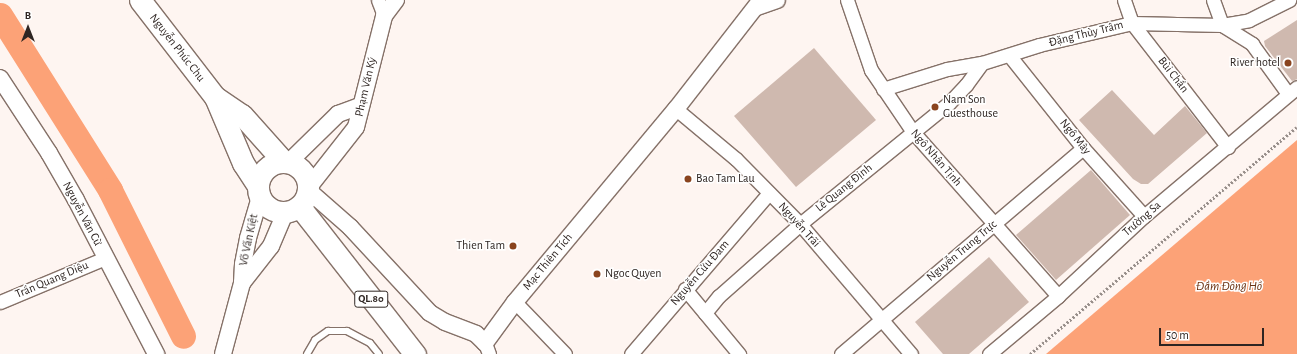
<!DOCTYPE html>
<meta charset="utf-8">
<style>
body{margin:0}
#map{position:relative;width:1297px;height:354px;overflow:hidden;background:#fef5f1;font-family:"Alegreya Sans",sans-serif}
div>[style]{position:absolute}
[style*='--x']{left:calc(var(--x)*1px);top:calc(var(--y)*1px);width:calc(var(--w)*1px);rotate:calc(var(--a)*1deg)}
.water>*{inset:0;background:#fca277}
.river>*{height:25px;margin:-12.5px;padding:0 12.5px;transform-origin:12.5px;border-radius:12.5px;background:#fca277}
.building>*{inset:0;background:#cfb9af}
.path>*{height:2.5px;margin-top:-1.25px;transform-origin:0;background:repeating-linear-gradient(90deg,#988f8b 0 2px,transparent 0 4px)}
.roads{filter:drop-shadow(1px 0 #857168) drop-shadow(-1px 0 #857168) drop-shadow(0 1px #857168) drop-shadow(0 -1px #857168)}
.service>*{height:6px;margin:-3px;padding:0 3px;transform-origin:3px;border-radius:3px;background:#fff}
.minor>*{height:13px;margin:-6.5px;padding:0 6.5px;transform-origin:6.5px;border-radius:6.5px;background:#fff}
.tertiary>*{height:16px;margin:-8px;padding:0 8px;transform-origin:8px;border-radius:8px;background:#fff}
.trunk>*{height:21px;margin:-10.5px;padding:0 10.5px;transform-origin:10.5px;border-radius:10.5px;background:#fff}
.trunk>.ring{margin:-10.5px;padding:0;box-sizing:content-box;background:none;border:21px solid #fff;border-radius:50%}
.dots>*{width:11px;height:11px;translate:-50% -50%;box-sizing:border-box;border:2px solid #fff;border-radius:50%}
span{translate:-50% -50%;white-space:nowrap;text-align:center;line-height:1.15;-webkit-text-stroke:3px #fff;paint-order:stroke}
.shield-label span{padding:1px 3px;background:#fff;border:1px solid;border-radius:3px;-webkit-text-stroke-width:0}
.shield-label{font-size:11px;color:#2e2522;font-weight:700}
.street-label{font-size:12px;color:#2e2522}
.poi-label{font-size:12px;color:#2e2522}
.right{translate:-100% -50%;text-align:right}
.left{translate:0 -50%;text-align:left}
.water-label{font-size:13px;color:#6b3213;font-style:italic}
.north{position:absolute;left:8px;top:8px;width:40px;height:40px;-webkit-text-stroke:3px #fff;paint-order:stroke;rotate:0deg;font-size:11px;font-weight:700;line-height:16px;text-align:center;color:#2e2522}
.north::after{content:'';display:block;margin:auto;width:14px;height:18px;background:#2e2522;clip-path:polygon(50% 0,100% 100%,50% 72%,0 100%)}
.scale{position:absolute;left:1159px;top:328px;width:105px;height:18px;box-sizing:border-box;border:2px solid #2e2522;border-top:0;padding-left:5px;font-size:12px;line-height:14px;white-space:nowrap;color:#2e2522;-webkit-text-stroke:3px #fff;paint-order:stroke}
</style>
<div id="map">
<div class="water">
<div style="clip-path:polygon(1297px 140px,1297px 354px,1046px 354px)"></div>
</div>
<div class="river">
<div style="--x:0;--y:15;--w:207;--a:57.8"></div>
<div style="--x:110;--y:190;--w:163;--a:63.4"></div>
</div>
<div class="building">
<div style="clip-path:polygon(1297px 20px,1297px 79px,1292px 81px,1265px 46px,1264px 41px)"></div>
<div style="clip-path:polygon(814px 48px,876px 120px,796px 187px,734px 116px)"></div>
<div style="clip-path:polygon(1112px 90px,1154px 135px,1185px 106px,1207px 133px,1148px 184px,1141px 184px,1133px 179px,1079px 120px)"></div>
<div style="clip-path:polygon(1091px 170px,1130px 215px,1056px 280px,1016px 235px)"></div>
<div style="clip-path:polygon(989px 257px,1029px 302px,969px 354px,943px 354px,915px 322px)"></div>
</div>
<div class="path">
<div style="--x:1030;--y:354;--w:350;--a:-40.4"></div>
</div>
<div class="roads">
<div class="service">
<div style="--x:307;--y:354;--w:16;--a:-60"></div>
<div style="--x:315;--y:340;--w:16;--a:-35"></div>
<div style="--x:328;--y:331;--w:19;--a:0"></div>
<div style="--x:347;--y:331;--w:26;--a:28"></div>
<div style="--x:370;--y:343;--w:14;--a:51"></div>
</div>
<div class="minor">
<div style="--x:378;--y:0;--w:17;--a:69"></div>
<div style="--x:847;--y:0;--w:74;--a:71.1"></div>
<div style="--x:871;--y:70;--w:75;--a:55.9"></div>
<div style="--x:913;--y:132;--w:219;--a:48.5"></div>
<div style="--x:1124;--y:0;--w:24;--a:71"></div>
<div style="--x:1132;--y:23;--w:157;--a:52.3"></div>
<div style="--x:1213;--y:0;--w:27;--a:70"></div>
<div style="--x:1222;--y:25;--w:36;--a:32"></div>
<div style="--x:1252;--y:44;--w:62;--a:54.2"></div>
<div style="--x:1009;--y:55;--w:119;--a:51.5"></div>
<div style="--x:1083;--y:148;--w:91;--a:48.1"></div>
<div style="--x:883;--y:89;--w:67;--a:-17.4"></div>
<div style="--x:947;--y:69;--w:36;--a:-10"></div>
<div style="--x:982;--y:63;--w:60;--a:-17.5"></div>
<div style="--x:1039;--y:45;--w:96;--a:-13.3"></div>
<div style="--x:1132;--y:23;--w:90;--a:1.3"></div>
<div style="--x:1222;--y:25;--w:27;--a:-10"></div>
<div style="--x:1249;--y:20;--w:45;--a:-26.6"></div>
<div style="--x:676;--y:109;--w:78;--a:39.8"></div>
<div style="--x:736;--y:159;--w:91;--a:45.4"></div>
<div style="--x:800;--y:224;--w:171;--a:49.5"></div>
<div style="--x:685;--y:289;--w:85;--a:50.3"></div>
<div style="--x:0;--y:302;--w:114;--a:-22.7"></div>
<div style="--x:515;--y:302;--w:72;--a:46.1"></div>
<div style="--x:705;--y:313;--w:22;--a:-51"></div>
<div style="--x:719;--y:296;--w:108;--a:-41.6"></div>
<div style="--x:800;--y:224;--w:192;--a:-39.1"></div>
<div style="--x:949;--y:103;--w:25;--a:-47"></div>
<div style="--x:966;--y:85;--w:27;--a:-54"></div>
<div style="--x:485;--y:343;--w:12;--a:70"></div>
<div style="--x:631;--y:354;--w:212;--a:-49.4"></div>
<div style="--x:841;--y:354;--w:318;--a:-40.4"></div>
<div style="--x:989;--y:354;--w:90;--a:-40"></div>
<div style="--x:1058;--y:296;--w:117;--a:-42.9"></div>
<div style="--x:1144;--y:216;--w:200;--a:-40.1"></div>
</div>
<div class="tertiary">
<div style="--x:757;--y:7;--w:21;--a:-19"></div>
<div style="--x:0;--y:78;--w:90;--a:56.8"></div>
<div style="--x:49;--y:153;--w:54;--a:60.1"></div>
<div style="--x:76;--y:200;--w:174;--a:62.5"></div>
<div style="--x:289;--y:162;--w:69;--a:-44.4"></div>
<div style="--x:338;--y:114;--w:23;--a:-20"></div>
<div style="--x:309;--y:187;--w:76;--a:-51.9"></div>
<div style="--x:356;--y:127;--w:114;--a:-75.8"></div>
<div style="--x:384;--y:16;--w:20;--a:-53"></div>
<div style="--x:309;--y:191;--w:55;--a:41.3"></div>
<div style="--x:350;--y:227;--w:117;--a:47.1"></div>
<div style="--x:430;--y:313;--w:17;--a:31"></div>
<div style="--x:445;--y:322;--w:33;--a:21"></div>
<div style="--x:476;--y:334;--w:13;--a:45"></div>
<div style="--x:485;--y:343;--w:51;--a:-53.8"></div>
<div style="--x:515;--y:302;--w:251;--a:-50.2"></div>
<div style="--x:676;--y:109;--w:138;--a:-52.1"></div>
<div style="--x:242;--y:283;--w:47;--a:-51.9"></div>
<div style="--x:271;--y:246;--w:36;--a:-67"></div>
<div style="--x:223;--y:354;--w:73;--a:-75"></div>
<div style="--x:242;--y:283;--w:19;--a:-87"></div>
<div style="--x:243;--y:264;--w:26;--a:-79"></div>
<div style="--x:248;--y:238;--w:43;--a:-73.7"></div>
</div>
<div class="trunk">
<div style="--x:140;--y:0;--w:123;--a:52.3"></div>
<div style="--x:215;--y:97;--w:72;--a:67"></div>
<div style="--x:243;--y:163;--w:27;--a:57"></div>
<div style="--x:215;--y:97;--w:32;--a:34"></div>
<div style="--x:242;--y:115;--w:63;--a:48.2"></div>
<div class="ring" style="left:258px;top:162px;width:29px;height:29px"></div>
<div style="--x:300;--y:207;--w:187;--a:52"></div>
</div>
</div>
<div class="dots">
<div style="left:1288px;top:63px;background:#8a441f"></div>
<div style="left:935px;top:107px;background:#8a441f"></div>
<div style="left:688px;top:179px;background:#8a441f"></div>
<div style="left:513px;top:246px;background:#8a441f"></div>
<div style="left:597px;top:274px;background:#8a441f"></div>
</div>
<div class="shield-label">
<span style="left:371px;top:299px">QL.80</span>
</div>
<div class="street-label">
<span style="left:1086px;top:34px;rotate:-14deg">Đặng Thùy Trâm</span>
<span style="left:177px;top:48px;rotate:52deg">Nguyễn Phúc Chu</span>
<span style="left:1173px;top:75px;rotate:52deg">Bùi Chấn</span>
<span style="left:366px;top:87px;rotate:-77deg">Phạm Văn Ký</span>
<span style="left:1075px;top:137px;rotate:51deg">Ngô Mây</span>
<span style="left:936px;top:158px;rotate:49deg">Ngô Nhân Tịnh</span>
<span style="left:844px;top:188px;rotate:-39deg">Lê Quang Định</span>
<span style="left:82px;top:214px;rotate:62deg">Nguyễn Văn Cừ</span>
<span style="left:1142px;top:219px;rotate:-41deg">Trường Sa</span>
<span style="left:799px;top:225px;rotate:48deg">Nguyễn Trãi</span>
<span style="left:249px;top:240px;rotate:-78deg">Võ Văn Kiệt</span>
<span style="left:962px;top:251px;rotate:-40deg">Nguyễn Trung Trực</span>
<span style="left:548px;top:262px;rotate:-50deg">Mạc Thiên Tích</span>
<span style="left:700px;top:273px;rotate:-49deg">Nguyễn Cửu Đam</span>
<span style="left:52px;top:280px;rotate:-23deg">Trần Quang Diệu</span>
</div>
<div class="poi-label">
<span class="right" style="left:1280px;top:63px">River hotel</span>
<span class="left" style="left:943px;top:107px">Nam Son<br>Guesthouse</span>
<span class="left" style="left:696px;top:179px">Bao Tam Lau</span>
<span class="right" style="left:505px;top:246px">Thien Tam</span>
<span class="left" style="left:605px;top:274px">Ngoc Quyen</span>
</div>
<div class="water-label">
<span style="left:1229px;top:287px">Đầm Đông Hồ</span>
</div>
<div class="north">B</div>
<div class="scale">50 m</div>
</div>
